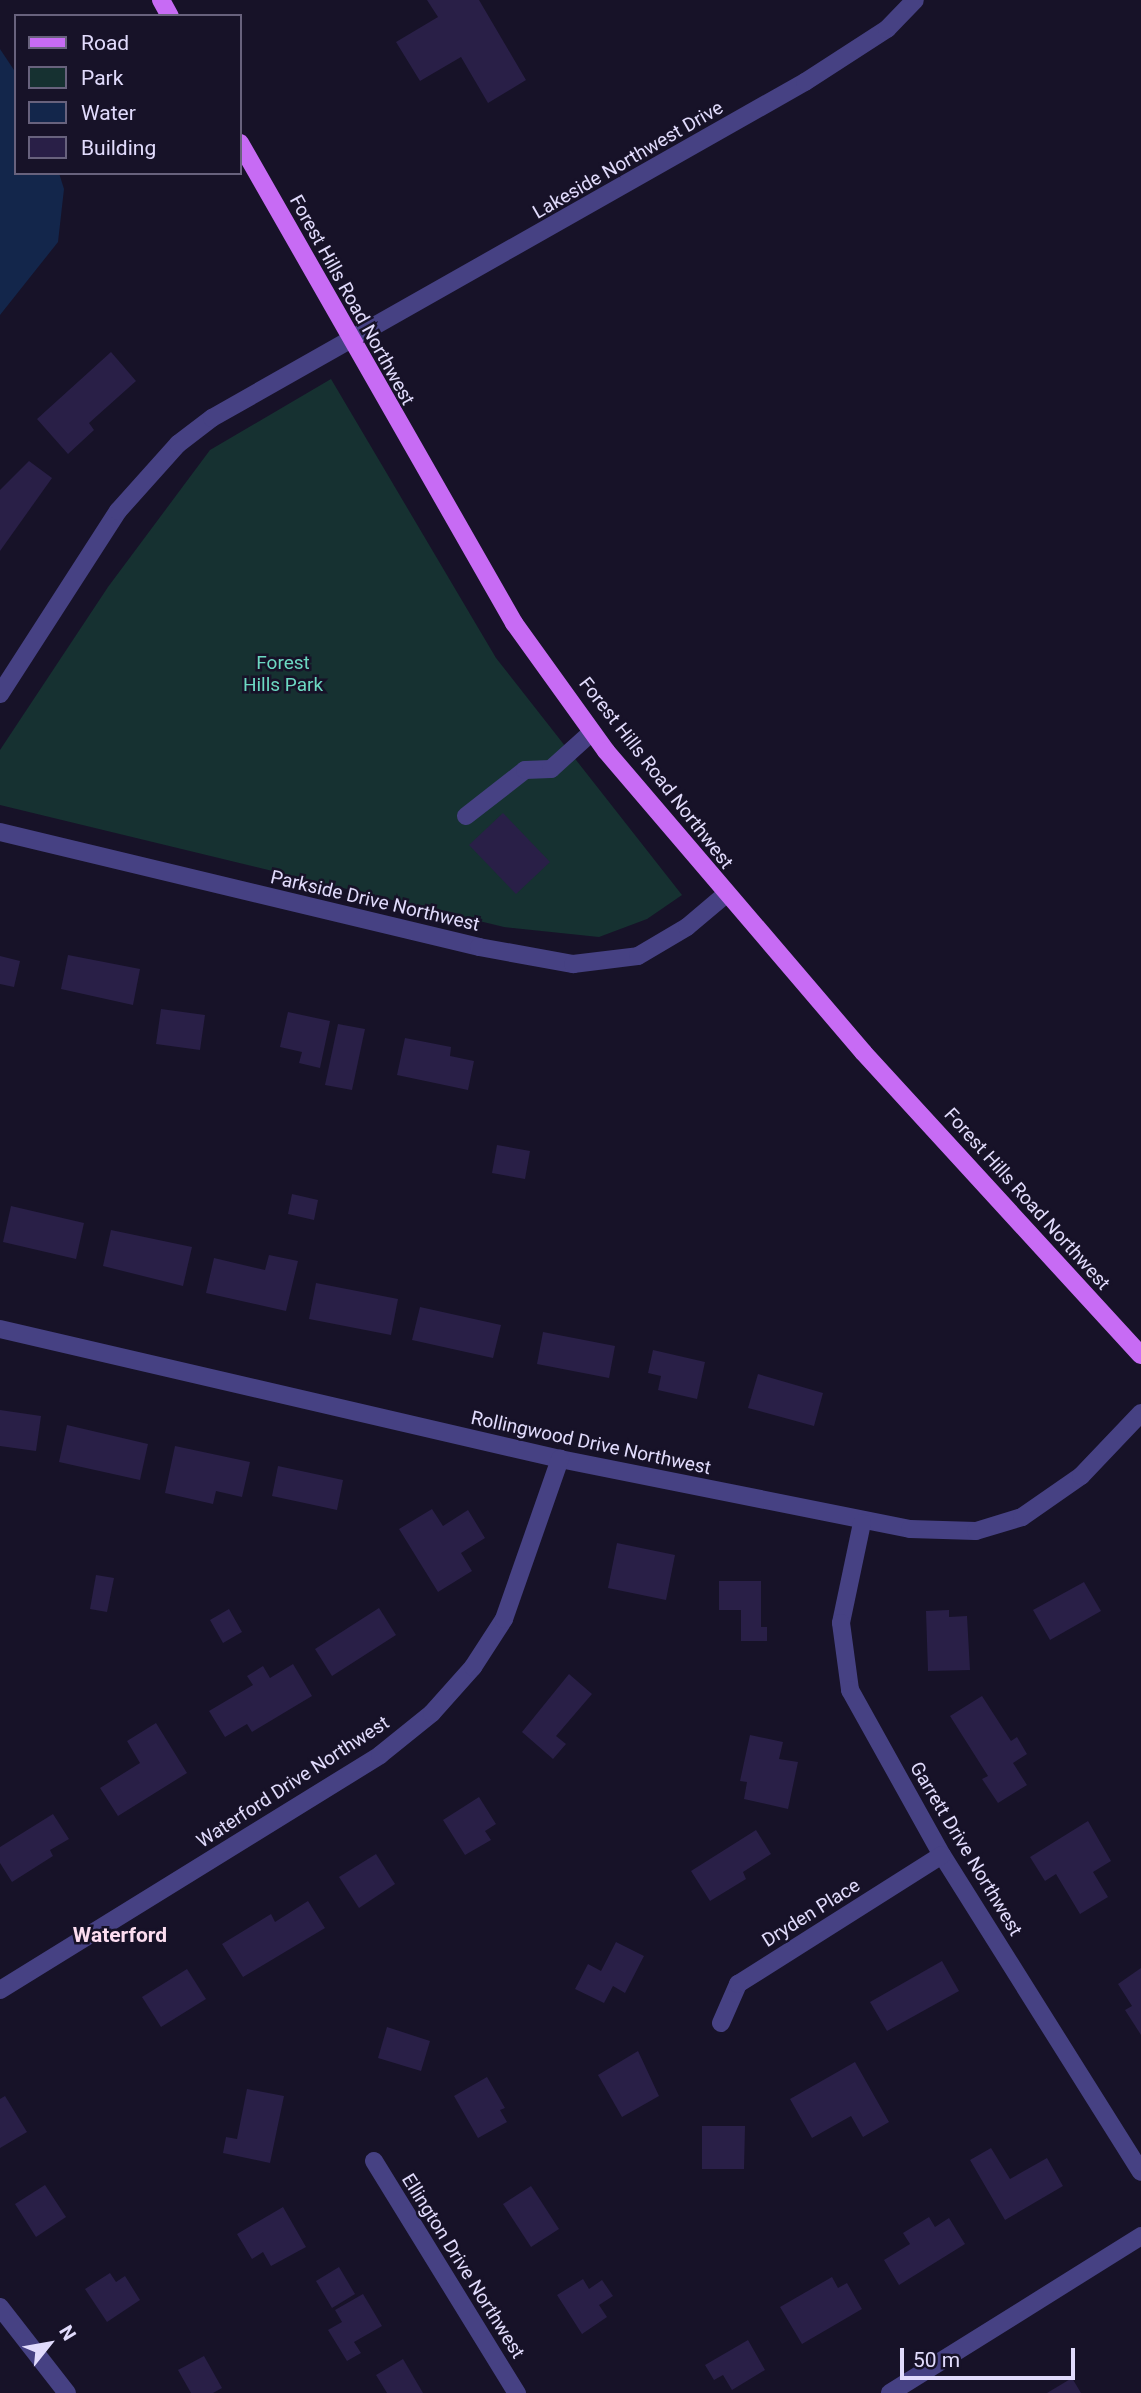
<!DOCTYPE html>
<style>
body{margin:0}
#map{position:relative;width:1141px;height:2393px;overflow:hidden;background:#171228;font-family:Roboto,sans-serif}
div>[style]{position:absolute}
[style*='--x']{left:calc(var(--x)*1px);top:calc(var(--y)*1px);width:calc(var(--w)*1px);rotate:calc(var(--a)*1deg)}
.green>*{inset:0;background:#163131}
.water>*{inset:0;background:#13264b}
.building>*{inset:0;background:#291f47}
.minor>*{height:18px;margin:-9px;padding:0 9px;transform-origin:9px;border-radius:9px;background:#464183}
.major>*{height:18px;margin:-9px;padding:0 9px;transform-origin:9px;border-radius:9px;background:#c76bf4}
span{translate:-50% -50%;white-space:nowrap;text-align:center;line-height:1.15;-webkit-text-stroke:5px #171228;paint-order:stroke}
.street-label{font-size:19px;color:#e1dbfc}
.park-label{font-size:19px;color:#6cd8c2}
.neighbourhood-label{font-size:21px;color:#fcddf0;font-weight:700}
.legend{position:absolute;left:14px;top:14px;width:228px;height:161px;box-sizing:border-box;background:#171228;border:2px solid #68627d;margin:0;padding:9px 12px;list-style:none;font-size:21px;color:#e1dbfc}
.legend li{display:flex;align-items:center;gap:14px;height:35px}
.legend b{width:35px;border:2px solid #68627d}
.north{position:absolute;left:14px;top:2309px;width:70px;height:70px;-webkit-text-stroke:5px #171228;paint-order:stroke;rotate:59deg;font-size:19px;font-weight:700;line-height:28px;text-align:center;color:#e1dbfc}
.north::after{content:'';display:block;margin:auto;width:24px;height:32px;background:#e1dbfc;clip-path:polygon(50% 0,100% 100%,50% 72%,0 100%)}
.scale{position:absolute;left:900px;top:2348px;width:175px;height:32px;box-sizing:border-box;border:4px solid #e1dbfc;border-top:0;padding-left:9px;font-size:21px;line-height:24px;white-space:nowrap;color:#e1dbfc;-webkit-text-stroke:5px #171228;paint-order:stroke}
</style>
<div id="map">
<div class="green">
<div style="clip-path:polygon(331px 379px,496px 658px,682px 895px,647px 919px,599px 937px,504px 927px,0 805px,0 750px,108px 587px,210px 450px)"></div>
</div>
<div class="water">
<div style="clip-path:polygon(0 49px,16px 73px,16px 173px,59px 173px,64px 189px,58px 242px,0 315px)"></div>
</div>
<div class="building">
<div style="clip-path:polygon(427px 0,479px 0,526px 80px,488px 103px,461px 57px,420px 81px,396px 42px,438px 17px)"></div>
<div style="clip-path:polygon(111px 352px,136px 381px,89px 423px,94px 430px,68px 454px,37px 419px)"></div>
<div style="clip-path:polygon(29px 461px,52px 478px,0 551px,0 490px)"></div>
<div style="clip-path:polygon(503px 813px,550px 862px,516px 894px,469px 845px)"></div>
<div style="clip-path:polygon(68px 955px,140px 969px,133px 1005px,61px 989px)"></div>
<div style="clip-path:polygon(0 956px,20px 961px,14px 987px,0 984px)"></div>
<div style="clip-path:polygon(161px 1009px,205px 1015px,200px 1050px,156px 1044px)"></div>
<div style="clip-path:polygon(288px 1012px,330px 1021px,320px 1068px,299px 1063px,302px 1052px,280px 1047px)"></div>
<div style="clip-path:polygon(338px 1024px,365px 1029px,352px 1090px,325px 1085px)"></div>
<div style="clip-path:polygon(405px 1038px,451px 1047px,450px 1056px,474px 1061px,468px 1090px,397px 1075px)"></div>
<div style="clip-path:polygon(497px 1145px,530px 1151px,525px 1179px,492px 1173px)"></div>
<div style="clip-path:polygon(292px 1194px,318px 1200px,314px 1220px,288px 1214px)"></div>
<div style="clip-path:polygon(11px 1206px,84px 1223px,76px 1259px,3px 1242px)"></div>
<div style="clip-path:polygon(111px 1230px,192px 1247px,183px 1286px,103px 1266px)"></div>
<div style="clip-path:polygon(269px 1255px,298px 1261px,286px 1311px,206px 1293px,214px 1258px,265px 1270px)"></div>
<div style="clip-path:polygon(316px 1283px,398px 1299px,391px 1335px,309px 1319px)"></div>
<div style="clip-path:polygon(420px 1307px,501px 1325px,493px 1358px,412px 1340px)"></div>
<div style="clip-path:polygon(543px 1332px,615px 1346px,609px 1378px,537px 1364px)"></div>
<div style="clip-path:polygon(653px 1350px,705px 1362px,697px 1399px,658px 1390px,661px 1376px,648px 1373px)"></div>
<div style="clip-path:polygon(758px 1374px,823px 1393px,814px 1426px,748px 1408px)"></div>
<div style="clip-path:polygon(0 1410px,41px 1416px,36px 1451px,0 1446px)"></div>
<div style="clip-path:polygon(67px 1425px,148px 1444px,140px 1480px,59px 1462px)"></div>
<div style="clip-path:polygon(175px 1446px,250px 1462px,242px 1497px,216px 1491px,213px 1504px,165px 1493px)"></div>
<div style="clip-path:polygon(278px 1466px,343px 1480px,337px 1510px,272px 1496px)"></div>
<div style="clip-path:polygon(432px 1509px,443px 1526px,468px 1510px,485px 1538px,461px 1553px,472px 1571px,438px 1592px,399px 1529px)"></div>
<div style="clip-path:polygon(617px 1543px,675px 1555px,666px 1600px,608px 1588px)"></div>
<div style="clip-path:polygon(96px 1575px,114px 1578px,107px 1612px,90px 1609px)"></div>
<div style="clip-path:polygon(719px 1581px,761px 1581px,761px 1627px,767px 1627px,767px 1641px,741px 1641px,741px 1610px,719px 1610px)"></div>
<div style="clip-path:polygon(1084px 1582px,1101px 1611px,1050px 1640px,1033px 1610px)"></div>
<div style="clip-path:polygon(379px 1608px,396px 1635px,332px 1676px,315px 1649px)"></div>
<div style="clip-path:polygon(229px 1609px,242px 1632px,223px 1643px,210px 1620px)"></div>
<div style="clip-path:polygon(949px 1610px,949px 1617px,967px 1616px,970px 1670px,928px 1671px,926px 1611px)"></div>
<div style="clip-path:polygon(293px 1664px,312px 1696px,252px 1732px,247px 1724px,225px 1737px,209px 1711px,253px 1685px,247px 1676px,263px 1666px,270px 1678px)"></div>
<div style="clip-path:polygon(569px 1674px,592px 1694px,556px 1736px,566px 1744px,553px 1759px,522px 1732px)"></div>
<div style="clip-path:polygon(982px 1696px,1011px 1741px,1017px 1737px,1027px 1754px,1013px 1763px,1027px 1785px,998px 1803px,982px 1779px,988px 1776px,950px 1716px)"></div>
<div style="clip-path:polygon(156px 1723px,187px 1773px,118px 1816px,100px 1788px,140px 1763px,127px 1741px)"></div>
<div style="clip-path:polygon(750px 1735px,783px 1742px,779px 1759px,798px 1762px,788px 1809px,744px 1799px,747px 1782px,740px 1781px)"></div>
<div style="clip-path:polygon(479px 1797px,496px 1824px,485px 1831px,491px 1840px,465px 1855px,443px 1820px)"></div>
<div style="clip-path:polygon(53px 1814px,69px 1839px,50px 1850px,53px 1856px,12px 1882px,0 1863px,0 1847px)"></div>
<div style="clip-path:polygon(1088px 1821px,1111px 1861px,1093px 1872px,1108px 1897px,1080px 1914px,1056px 1874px,1045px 1881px,1030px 1857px)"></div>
<div style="clip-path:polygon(756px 1830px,771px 1854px,743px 1872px,746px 1879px,710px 1901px,691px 1871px)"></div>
<div style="clip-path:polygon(376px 1854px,395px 1884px,359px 1908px,339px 1877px)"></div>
<div style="clip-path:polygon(308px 1901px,325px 1928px,243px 1977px,222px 1944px,271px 1914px,275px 1922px)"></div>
<div style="clip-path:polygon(616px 1942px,644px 1956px,625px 1993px,613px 1986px,604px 2003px,575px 1989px,588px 1964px,601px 1971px)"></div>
<div style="clip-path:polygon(942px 1961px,959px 1991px,887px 2031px,870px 2002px)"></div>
<div style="clip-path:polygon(1141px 1968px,1141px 2035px,1125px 2010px,1132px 2006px,1118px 1984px)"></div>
<div style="clip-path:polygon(187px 1969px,206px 1999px,161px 2027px,142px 1997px)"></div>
<div style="clip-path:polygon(387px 2027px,430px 2041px,421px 2071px,378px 2058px)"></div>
<div style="clip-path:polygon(638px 2051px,659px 2096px,622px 2117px,598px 2075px)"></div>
<div style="clip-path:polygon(855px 2062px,889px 2122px,863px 2137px,851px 2116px,812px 2138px,790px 2099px)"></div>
<div style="clip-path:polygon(487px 2077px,505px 2108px,500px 2110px,507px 2122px,478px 2138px,454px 2096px)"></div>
<div style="clip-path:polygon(247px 2089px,284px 2096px,270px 2163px,223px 2153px,226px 2137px,237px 2139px)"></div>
<div style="clip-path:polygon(5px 2096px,27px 2132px,0 2148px,0 2099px)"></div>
<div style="clip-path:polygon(702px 2126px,745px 2126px,744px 2169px,702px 2169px)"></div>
<div style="clip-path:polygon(991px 2148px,1010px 2179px,1047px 2158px,1063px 2186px,1005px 2220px,970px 2160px)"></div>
<div style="clip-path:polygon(45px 2185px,66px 2217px,36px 2237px,15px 2204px)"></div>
<div style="clip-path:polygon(531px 2186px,559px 2229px,531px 2247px,503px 2204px)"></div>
<div style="clip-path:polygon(283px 2207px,306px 2247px,271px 2266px,263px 2252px,252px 2259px,237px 2234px)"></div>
<div style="clip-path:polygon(929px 2217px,935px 2227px,949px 2218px,965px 2244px,899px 2285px,884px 2260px,910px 2244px,903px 2233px)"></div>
<div style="clip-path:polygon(339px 2267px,355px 2294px,332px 2308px,316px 2281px)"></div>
<div style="clip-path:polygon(110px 2273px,116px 2282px,125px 2276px,140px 2300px,107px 2322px,85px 2289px)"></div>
<div style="clip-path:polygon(832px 2277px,838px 2288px,847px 2283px,862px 2309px,802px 2344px,780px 2307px)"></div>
<div style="clip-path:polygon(583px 2279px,589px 2289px,602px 2280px,613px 2296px,599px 2305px,607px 2317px,582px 2334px,557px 2295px)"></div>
<div style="clip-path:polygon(363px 2294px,382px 2326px,354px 2342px,361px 2353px,347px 2361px,328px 2330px,342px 2322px,335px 2310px)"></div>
<div style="clip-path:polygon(748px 2340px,765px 2370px,732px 2390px,723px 2375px,714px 2380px,705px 2365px)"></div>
<div style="clip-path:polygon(204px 2356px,222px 2388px,213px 2393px,191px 2393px,178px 2370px)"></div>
<div style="clip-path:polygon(403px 2359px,423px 2393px,387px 2393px,376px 2375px)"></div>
<div style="clip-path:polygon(1072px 2378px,1081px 2393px,1047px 2393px)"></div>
</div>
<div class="minor">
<div style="--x:0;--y:694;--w:218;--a:-57.2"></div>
<div style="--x:118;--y:511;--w:90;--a:-48.2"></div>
<div style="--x:178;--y:444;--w:43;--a:-37.4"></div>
<div style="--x:212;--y:418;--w:682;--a:-29.54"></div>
<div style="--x:805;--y:82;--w:98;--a:-32.9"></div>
<div style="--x:887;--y:29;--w:40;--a:-46"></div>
<div style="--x:466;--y:816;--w:75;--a:-37.9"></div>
<div style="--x:525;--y:770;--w:26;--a:-2"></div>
<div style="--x:551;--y:769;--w:55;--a:-42.1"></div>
<div style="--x:0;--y:832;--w:493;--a:13.5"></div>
<div style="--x:479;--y:947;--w:96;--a:10.3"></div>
<div style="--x:573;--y:964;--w:65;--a:-7"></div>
<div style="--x:638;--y:956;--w:57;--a:-30.6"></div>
<div style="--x:687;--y:927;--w:51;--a:-40.2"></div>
<div style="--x:0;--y:1329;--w:575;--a:13.07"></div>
<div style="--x:560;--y:1459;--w:357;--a:11.3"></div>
<div style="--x:910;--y:1529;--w:66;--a:1.7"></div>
<div style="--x:976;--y:1531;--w:48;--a:-16.9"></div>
<div style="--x:1022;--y:1517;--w:72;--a:-34.8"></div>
<div style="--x:1081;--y:1476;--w:87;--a:-46.4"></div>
<div style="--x:862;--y:1523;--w:102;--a:101.9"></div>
<div style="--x:841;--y:1623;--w:68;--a:82.3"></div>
<div style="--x:850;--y:1690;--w:189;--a:60.9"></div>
<div style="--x:942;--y:1855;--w:374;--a:57.9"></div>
<div style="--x:0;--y:1990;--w:447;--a:-31.7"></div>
<div style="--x:380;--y:1755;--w:67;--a:-38.9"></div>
<div style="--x:432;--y:1713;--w:62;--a:-48.3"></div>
<div style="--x:473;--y:1667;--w:57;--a:-57.1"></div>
<div style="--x:504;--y:1619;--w:170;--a:-70.7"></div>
<div style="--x:721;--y:2023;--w:43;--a:-66.4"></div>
<div style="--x:738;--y:1984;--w:241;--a:-32.3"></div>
<div style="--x:374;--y:2161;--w:273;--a:58.4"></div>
<div style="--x:0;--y:2307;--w:109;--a:52.1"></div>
<div style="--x:890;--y:2393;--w:296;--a:-32"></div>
</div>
<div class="major">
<div style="--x:161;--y:0;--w:18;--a:61"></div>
<div style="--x:240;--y:143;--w:553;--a:60.28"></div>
<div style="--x:514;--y:623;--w:158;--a:54.3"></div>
<div style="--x:606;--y:751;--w:396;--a:49.5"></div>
<div style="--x:863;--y:1052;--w:411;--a:47.5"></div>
</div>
<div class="street-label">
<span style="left:628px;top:160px;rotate:-30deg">Lakeside Northwest Drive</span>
<span style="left:352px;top:300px;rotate:61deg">Forest Hills Road Northwest</span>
<span style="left:656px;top:773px;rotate:52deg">Forest Hills Road Northwest</span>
<span style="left:375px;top:901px;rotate:13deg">Parkside Drive Northwest</span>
<span style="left:1027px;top:1199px;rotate:48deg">Forest Hills Road Northwest</span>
<span style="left:591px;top:1443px;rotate:12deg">Rollingwood Drive Northwest</span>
<span style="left:293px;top:1782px;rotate:-33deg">Waterford Drive Northwest</span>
<span style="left:966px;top:1849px;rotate:59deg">Garrett Drive Northwest</span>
<span style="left:811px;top:1913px;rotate:-32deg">Dryden Place</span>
<span style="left:463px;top:2266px;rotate:58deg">Ellington Drive Northwest</span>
</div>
<div class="park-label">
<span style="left:283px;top:674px">Forest<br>Hills Park</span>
</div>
<div class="neighbourhood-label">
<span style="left:120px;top:1935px">Waterford</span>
</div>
<ul class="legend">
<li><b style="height:9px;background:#c76bf4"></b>Road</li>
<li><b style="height:19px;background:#163131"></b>Park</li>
<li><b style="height:19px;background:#13264b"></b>Water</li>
<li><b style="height:19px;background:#291f47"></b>Building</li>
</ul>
<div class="north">N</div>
<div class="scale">50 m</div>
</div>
